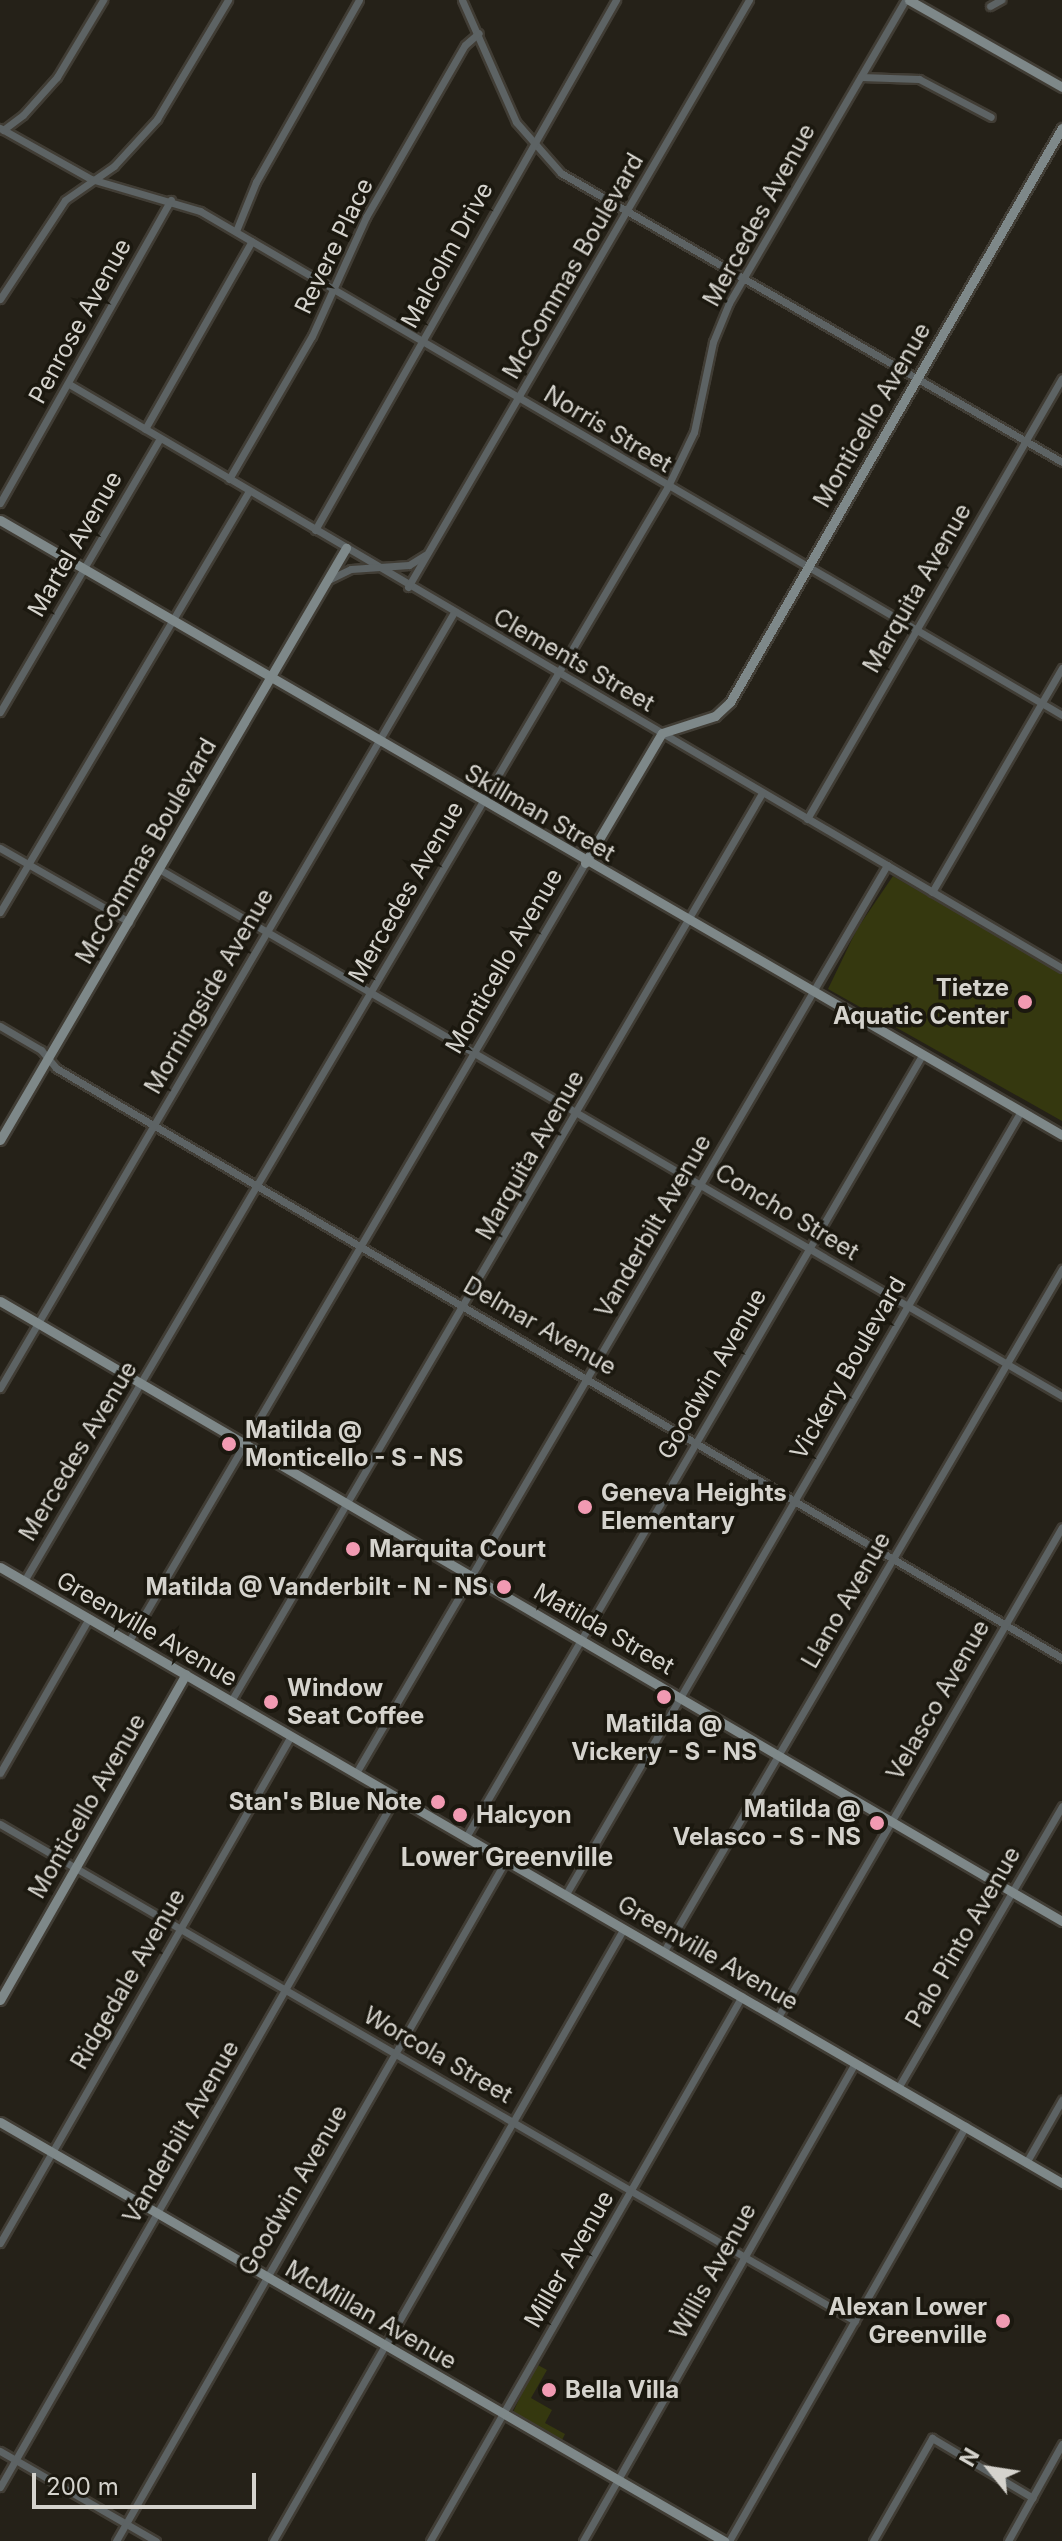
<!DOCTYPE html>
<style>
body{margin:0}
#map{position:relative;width:1062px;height:2541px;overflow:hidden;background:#252118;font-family:Inter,sans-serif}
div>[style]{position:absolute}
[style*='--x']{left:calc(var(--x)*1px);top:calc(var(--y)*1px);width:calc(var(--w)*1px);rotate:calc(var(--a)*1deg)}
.green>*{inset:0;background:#35380f}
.roads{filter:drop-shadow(2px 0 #413d35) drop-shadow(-2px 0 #413d35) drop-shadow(0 2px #413d35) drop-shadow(0 -2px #413d35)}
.street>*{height:7px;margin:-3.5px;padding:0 3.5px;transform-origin:3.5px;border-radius:3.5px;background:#5d6364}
.secondary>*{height:9px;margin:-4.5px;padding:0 4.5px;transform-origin:4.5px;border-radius:4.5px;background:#7e8889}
.dots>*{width:22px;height:22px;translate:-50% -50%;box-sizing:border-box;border:4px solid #1b180f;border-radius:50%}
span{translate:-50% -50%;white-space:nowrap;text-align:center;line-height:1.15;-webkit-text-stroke:7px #1b180f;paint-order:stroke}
.street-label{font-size:24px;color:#d5d3cd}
.poi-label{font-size:24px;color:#d5d3cd;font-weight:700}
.right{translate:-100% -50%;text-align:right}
.left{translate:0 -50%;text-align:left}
.neighbourhood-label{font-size:26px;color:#d5d3cd;font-weight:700}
.north{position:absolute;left:950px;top:2429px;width:80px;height:80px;-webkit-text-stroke:6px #1b180f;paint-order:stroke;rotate:300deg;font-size:22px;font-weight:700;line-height:32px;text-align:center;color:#d5d3cd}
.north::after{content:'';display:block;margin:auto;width:28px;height:36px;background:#d5d3cd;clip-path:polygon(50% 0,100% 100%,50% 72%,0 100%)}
.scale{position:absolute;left:32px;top:2473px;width:224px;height:36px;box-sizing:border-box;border:4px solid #d5d3cd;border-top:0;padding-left:10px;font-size:24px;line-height:28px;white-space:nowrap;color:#d5d3cd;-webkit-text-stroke:6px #1b180f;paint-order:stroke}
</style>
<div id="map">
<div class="green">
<div style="clip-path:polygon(893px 876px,1062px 973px,1062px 1121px,828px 989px,857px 929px)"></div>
<div style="clip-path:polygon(536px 2364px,547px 2370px,531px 2398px,552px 2410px,545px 2423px,565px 2434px,562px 2440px,513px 2412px)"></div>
</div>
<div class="roads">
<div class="street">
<div style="--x:462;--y:0;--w:133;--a:66.1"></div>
<div style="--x:516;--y:122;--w:68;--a:48.6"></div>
<div style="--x:561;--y:173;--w:578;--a:29.98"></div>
<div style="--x:990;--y:6;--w:13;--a:-29"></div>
<div style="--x:861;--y:77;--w:58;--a:2"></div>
<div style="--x:919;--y:79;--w:81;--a:27.8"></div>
<div style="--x:0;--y:128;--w:104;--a:29.3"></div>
<div style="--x:91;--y:179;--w:114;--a:16.4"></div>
<div style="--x:200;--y:211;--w:999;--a:30.31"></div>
<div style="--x:3;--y:130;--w:25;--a:-37"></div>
<div style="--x:23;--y:115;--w:51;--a:-48.2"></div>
<div style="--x:57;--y:77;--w:90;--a:-59.1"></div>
<div style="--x:236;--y:231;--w:53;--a:-67.8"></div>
<div style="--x:256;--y:182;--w:209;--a:-60.5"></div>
<div style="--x:0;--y:299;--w:118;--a:-56.7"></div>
<div style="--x:65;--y:200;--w:60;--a:-34.8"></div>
<div style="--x:114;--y:166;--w:64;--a:-47.5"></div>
<div style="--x:157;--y:119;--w:139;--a:-59.2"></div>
<div style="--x:69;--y:384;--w:1152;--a:30.46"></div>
<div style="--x:145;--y:429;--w:216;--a:-60.4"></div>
<div style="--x:229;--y:479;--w:165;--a:-59.9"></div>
<div style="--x:312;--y:336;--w:131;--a:-65.6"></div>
<div style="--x:366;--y:217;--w:198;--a:-60.1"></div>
<div style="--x:465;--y:45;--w:18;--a:-41"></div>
<div style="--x:0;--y:503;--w:348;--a:-60.6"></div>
<div style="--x:315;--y:530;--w:610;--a:-60.41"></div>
<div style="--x:328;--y:580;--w:25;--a:-26"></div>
<div style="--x:351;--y:569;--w:58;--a:-3.9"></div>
<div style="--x:409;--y:565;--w:19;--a:-32"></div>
<div style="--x:408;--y:587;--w:679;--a:-59.85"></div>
<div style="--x:0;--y:712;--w:317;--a:-59.7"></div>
<div style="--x:807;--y:819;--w:509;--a:-59.96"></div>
<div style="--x:0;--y:848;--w:149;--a:29.8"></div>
<div style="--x:159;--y:869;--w:1046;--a:30.27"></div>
<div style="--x:932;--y:892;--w:259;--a:-59.9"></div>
<div style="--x:0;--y:912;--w:489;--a:-59.4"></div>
<div style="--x:0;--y:1026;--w:48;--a:30.3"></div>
<div style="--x:41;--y:1050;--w:23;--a:50"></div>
<div style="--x:56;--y:1068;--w:1166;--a:30.39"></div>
<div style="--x:0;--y:1388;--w:897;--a:-59.66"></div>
<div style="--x:24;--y:1581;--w:1268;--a:-59.53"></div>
<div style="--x:667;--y:488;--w:62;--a:-64.3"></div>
<div style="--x:694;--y:432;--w:92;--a:-78.1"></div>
<div style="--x:713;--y:342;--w:42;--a:-67.7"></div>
<div style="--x:729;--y:303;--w:350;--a:-59.8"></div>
<div style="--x:129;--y:1641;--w:902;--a:-59.62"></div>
<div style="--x:231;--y:1701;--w:1052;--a:-59.68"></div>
<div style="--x:0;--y:1773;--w:179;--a:-60.1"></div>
<div style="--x:356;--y:1773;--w:1052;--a:-59.68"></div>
<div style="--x:0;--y:1824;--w:989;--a:30.17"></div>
<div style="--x:466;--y:1837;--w:903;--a:-59.74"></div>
<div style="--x:566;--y:1894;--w:906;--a:-59.84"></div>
<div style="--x:664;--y:1951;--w:790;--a:-59.73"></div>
<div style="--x:778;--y:2017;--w:566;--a:-59.9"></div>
<div style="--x:898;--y:2088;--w:326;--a:-59.8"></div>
<div style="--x:1026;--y:2163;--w:73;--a:-60.3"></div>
<div style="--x:0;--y:2243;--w:585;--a:-60.15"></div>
<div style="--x:0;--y:2451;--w:180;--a:30"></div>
<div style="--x:0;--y:2487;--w:796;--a:-60.18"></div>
<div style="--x:116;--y:2541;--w:785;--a:-60.2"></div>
<div style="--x:273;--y:2541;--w:706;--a:-60.2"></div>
<div style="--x:430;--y:2541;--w:628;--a:-60.21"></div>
<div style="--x:583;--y:2541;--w:550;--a:-60.36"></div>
<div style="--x:729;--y:2541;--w:478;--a:-60.3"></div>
<div style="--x:873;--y:2541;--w:119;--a:-60.2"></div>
<div style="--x:932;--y:2438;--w:117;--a:30.7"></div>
<div style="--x:1008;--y:2541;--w:111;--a:-60.9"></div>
</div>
<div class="secondary">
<div style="--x:909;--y:0;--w:176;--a:29.6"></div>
<div style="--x:0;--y:520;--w:1227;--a:30.07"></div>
<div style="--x:585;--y:863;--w:151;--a:-59.4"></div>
<div style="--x:662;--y:733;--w:56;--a:-17.8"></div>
<div style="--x:715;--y:716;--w:21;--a:-43"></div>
<div style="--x:730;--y:702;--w:663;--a:-59.96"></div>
<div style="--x:0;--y:1140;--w:686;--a:-59.7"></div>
<div style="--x:0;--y:1301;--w:1230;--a:30.28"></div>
<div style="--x:0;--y:1567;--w:1228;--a:30.12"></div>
<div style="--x:0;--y:2000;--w:375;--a:-60.3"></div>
<div style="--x:0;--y:2122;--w:837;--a:30.06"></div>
</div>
</div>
<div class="dots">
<div style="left:1025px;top:1002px;background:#f19ab2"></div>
<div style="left:229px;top:1444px;background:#f19ab2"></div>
<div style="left:585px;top:1507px;background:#f19ab2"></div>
<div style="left:353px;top:1549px;background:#f19ab2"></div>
<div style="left:504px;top:1587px;background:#f19ab2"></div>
<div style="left:664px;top:1697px;background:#f19ab2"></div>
<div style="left:271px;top:1702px;background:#f19ab2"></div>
<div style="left:438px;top:1802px;background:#f19ab2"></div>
<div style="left:460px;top:1815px;background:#f19ab2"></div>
<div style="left:877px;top:1823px;background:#f19ab2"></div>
<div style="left:1003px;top:2321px;background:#f19ab2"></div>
<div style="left:549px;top:2390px;background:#f19ab2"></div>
</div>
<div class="street-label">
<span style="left:759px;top:215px;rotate:-61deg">Mercedes Avenue</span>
<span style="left:334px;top:246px;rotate:-64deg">Revere Place</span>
<span style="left:447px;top:255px;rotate:-61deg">Malcolm Drive</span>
<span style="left:573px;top:266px;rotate:-60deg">McCommas Boulevard</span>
<span style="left:80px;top:321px;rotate:-61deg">Penrose Avenue</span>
<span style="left:872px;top:415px;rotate:-60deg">Monticello Avenue</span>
<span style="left:608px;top:429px;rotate:31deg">Norris Street</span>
<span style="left:75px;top:544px;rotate:-60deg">Martel Avenue</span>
<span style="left:917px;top:588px;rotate:-60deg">Marquita Avenue</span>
<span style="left:574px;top:660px;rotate:30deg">Clements Street</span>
<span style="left:540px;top:813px;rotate:30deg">Skillman Street</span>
<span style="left:146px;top:851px;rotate:-60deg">McCommas Boulevard</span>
<span style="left:406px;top:892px;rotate:-60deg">Mercedes Avenue</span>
<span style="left:504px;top:961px;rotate:-60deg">Monticello Avenue</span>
<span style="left:209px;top:991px;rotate:-60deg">Morningside Avenue</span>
<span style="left:530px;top:1155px;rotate:-60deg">Marquita Avenue</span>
<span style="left:787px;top:1212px;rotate:31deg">Concho Street</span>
<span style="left:653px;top:1226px;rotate:-60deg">Vanderbilt Avenue</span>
<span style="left:540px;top:1326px;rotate:30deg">Delmar Avenue</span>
<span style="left:848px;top:1368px;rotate:-60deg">Vickery Boulevard</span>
<span style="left:712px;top:1374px;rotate:-60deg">Goodwin Avenue</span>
<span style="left:78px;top:1451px;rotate:-59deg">Mercedes Avenue</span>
<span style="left:846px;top:1600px;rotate:-60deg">Llano Avenue</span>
<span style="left:147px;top:1629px;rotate:30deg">Greenville Avenue</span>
<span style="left:604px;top:1629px;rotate:30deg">Matilda Street</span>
<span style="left:938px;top:1700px;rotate:-60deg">Velasco Avenue</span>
<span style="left:87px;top:1806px;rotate:-60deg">Monticello Avenue</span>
<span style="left:963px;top:1937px;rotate:-60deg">Palo Pinto Avenue</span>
<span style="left:708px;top:1953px;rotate:30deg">Greenville Avenue</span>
<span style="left:128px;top:1979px;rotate:-60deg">Ridgedale Avenue</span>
<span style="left:438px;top:2055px;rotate:30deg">Worcola Street</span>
<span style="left:181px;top:2132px;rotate:-60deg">Vanderbilt Avenue</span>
<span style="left:293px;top:2190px;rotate:-60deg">Goodwin Avenue</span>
<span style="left:569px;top:2259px;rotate:-60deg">Miller Avenue</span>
<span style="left:713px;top:2271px;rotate:-61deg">Willis Avenue</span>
<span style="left:371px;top:2315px;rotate:30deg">McMillan Avenue</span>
</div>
<div class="poi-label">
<span class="right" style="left:1009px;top:1002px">Tietze<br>Aquatic Center</span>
<span class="left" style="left:245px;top:1444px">Matilda @<br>Monticello - S - NS</span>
<span class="left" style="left:601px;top:1507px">Geneva Heights<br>Elementary</span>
<span class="left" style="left:369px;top:1549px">Marquita Court</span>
<span class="right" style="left:488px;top:1587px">Matilda @ Vanderbilt - N - NS</span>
<span class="left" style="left:287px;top:1702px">Window<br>Seat Coffee</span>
<span style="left:664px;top:1738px">Matilda @<br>Vickery - S - NS</span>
<span class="right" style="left:422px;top:1802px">Stan's Blue Note</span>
<span class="right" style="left:861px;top:1823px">Matilda @<br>Velasco - S - NS</span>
<span class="left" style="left:476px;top:1815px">Halcyon</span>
<span class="right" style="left:987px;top:2321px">Alexan Lower<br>Greenville</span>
<span class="left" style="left:565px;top:2390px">Bella Villa</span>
</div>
<div class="neighbourhood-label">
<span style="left:507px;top:1857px">Lower Greenville</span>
</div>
<div class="north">N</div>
<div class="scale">200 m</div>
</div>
